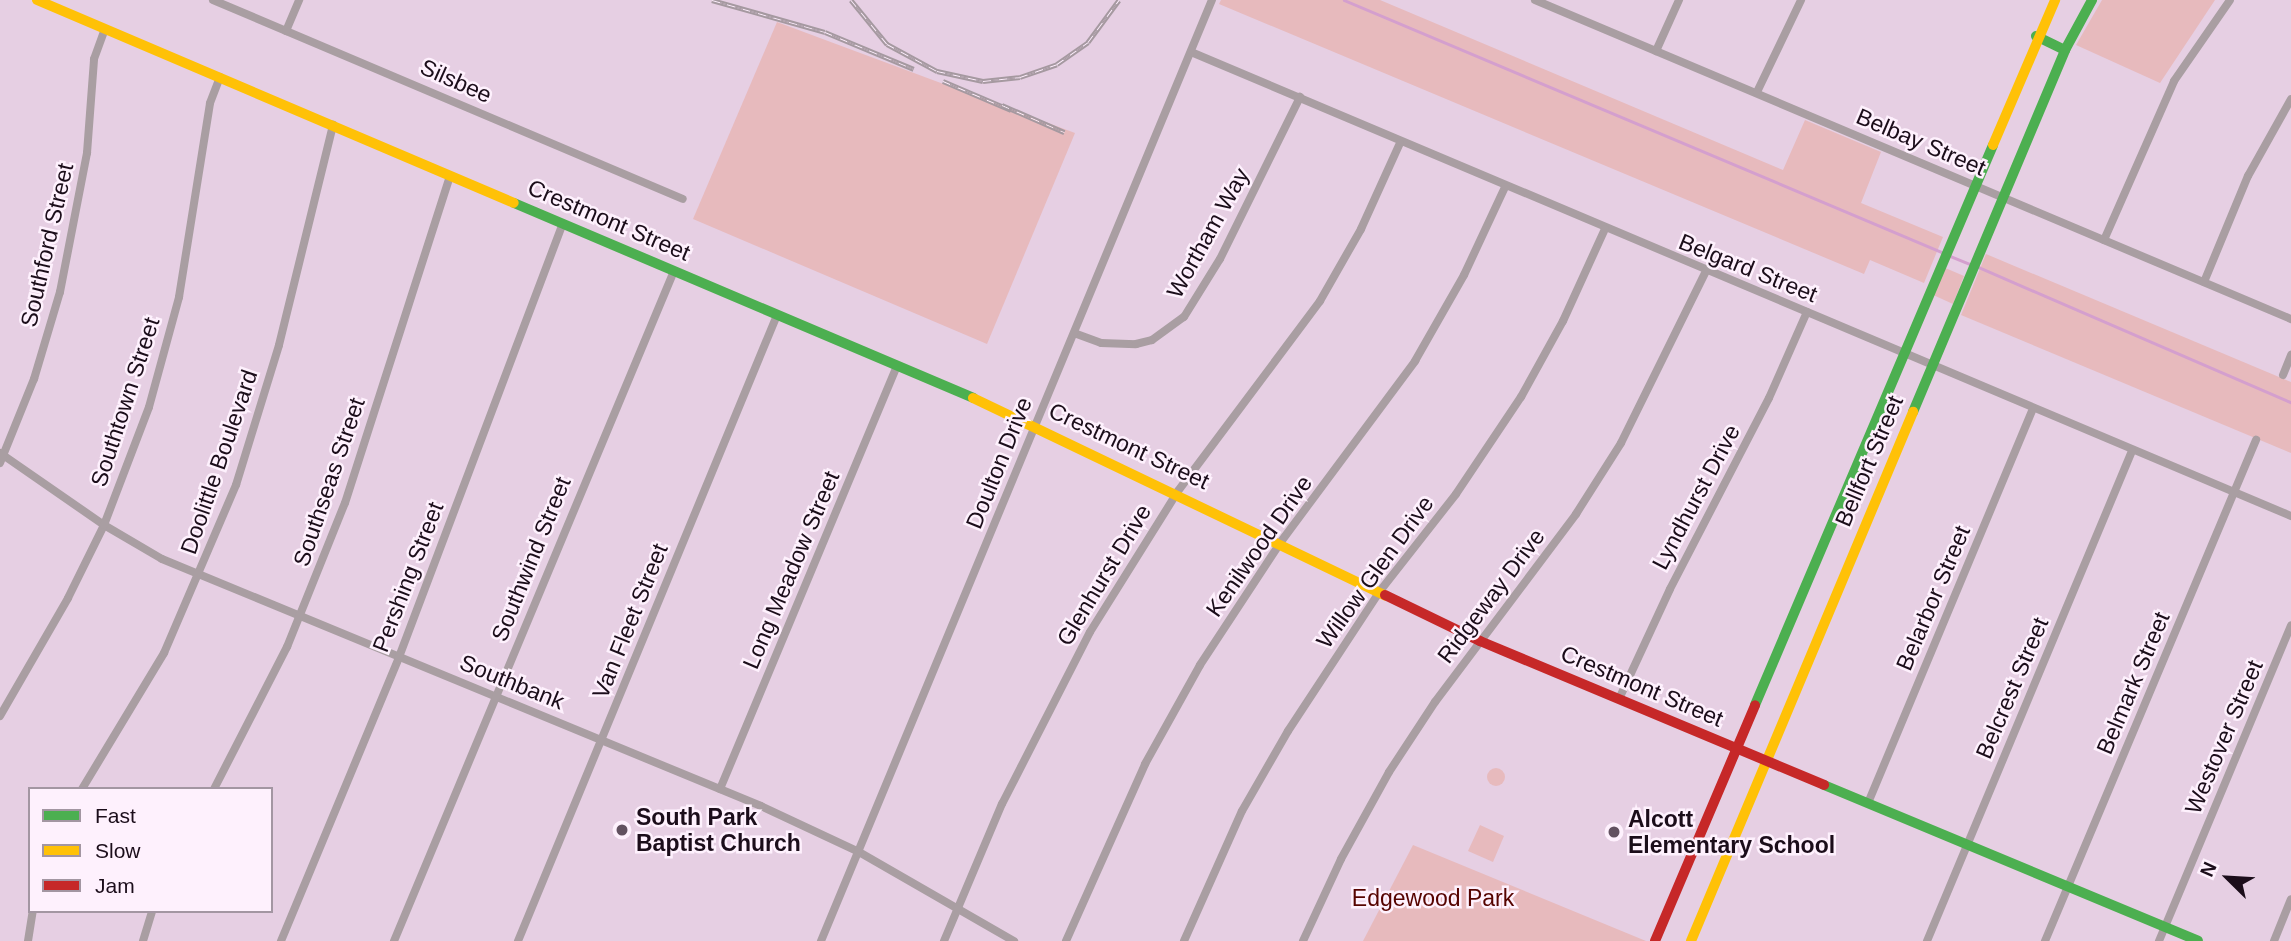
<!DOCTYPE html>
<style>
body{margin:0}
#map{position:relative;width:2291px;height:941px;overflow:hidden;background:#e6cfe3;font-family:Helvetica,sans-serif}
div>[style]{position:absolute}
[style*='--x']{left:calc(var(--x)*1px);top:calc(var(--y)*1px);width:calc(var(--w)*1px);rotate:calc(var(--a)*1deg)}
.green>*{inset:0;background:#e7babd}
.round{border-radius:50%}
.stream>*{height:2.5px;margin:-1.25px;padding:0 1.25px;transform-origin:1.25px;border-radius:1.25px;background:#d49fce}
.street>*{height:8px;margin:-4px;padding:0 4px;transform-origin:4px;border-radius:4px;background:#a99ea2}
.fast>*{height:10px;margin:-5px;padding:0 5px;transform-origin:5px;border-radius:5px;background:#4caf50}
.slow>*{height:10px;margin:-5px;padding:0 5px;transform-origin:5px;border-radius:5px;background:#ffc107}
.jam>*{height:10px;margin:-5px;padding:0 5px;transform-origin:5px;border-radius:5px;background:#c62828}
.rail>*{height:5px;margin-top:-2.5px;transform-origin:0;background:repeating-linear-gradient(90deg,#fef1fd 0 8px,#a599a0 0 16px);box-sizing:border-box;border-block:2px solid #a599a0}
.dots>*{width:19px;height:19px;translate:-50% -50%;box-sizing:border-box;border:4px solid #fef1fd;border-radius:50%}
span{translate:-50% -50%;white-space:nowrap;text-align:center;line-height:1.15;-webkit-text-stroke:5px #fef1fd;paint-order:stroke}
.street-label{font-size:23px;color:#1b0d1a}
.poi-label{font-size:23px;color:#1b0d1a;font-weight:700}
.left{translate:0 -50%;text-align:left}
.park-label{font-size:23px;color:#560400}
.legend{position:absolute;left:28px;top:787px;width:245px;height:126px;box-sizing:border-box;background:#fef1fd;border:2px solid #a396a2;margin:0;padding:9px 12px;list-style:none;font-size:21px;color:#1b0d1a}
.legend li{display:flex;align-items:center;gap:14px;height:35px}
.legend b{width:35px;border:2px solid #a396a2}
.north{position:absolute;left:2193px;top:843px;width:70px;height:70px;-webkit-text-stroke:5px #fef1fd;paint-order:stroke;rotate:294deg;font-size:19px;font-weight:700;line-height:28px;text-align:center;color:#1b0d1a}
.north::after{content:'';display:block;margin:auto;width:24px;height:32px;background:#1b0d1a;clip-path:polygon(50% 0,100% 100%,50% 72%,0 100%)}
</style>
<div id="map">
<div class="green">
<div style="clip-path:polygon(1221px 0,1380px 0,1783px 170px,1805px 120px,1881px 152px,1861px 203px,1943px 237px,1924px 283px,1870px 260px,1864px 274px,1219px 4px)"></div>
<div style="clip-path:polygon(2102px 0,2215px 0,2160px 83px,2076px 45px)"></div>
<div style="clip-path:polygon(777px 22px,1075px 133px,987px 344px,693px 219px)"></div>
<div style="clip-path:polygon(1986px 254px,2291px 382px,2291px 453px,1961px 315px)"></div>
<div style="clip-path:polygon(1943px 267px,1964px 276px,1953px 304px,1931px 294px)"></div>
<div class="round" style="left:1487px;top:768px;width:18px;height:18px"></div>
<div style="clip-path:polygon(1480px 825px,1504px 836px,1493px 862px,1468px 851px)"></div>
<div style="clip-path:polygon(1413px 845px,1646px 941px,1363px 941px)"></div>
</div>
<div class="stream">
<div style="--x:1344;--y:0;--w:651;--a:22.86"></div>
<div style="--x:1950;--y:256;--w:22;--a:22"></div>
<div style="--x:1976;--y:266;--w:343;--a:23.4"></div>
</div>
<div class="street">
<div style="--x:213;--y:0;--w:510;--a:22.95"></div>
<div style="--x:1535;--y:0;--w:821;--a:22.88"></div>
<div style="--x:286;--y:31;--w:34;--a:-67"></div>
<div style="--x:1656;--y:51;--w:56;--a:-65.7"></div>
<div style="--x:1191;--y:52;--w:1194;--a:22.87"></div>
<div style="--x:1757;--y:92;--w:102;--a:-64.4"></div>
<div style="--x:2104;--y:240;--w:174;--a:-66.2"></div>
<div style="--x:2174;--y:81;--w:98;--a:-55.3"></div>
<div style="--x:2204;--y:282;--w:115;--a:-67.5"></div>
<div style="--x:2248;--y:176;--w:88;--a:-60.8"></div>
<div style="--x:1074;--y:333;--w:29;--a:20"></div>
<div style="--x:1101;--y:343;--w:35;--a:2"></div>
<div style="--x:1136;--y:344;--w:16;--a:-14"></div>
<div style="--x:1152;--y:340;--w:39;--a:-36"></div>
<div style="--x:1184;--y:317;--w:68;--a:-58.2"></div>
<div style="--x:1220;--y:259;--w:181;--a:-63.7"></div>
<div style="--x:2283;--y:375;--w:22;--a:-68"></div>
<div style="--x:0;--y:453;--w:126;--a:34.7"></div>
<div style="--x:104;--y:525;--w:67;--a:30.4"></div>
<div style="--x:162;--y:559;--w:648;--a:22.41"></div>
<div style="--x:761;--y:806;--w:108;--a:25.1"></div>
<div style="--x:859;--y:852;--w:179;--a:29.9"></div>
<div style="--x:0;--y:463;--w:91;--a:-68"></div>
<div style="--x:34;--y:379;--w:91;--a:-73.4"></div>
<div style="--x:60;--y:292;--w:142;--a:-79"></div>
<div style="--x:87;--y:153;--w:94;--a:-85.7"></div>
<div style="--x:94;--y:59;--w:32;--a:-70"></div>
<div style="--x:1619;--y:699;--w:121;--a:-65.1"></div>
<div style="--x:1670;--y:589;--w:215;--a:-62.6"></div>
<div style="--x:1769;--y:398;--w:94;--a:-66.2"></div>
<div style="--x:0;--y:716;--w:136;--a:-60"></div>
<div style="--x:68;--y:598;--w:81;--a:-63.7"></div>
<div style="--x:104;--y:525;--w:126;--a:-69.1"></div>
<div style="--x:149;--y:407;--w:114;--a:-74.7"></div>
<div style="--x:179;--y:297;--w:196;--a:-80.9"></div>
<div style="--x:210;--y:103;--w:28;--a:-69"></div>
<div style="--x:82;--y:789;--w:159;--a:-58.9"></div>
<div style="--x:164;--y:653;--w:183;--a:-66.8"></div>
<div style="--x:236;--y:485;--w:146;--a:-72.9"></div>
<div style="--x:279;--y:345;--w:227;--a:-76.2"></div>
<div style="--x:214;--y:789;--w:160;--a:-62.8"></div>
<div style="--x:287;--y:647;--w:155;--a:-68.1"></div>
<div style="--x:345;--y:503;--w:344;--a:-72.2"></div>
<div style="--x:720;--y:789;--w:459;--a:-67.3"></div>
<div style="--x:1868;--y:803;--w:427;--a:-67.3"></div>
<div style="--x:28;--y:941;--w:30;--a:-81"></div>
<div style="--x:143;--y:941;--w:31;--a:-73"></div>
<div style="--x:281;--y:941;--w:308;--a:-67.4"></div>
<div style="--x:399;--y:657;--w:463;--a:-69.3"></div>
<div style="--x:394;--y:941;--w:726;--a:-67.32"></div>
<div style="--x:518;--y:941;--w:677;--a:-67.52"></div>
<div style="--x:821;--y:941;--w:1019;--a:-67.44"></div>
<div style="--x:944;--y:941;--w:149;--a:-67.1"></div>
<div style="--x:1002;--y:804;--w:193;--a:-62.9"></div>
<div style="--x:1090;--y:632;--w:166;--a:-58"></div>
<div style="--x:1178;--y:491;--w:237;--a:-53.2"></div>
<div style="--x:1320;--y:301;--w:83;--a:-60.3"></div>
<div style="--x:1361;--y:229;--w:94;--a:-65.6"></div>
<div style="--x:1066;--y:941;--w:194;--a:-65.9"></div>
<div style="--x:1145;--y:764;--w:113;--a:-60.9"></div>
<div style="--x:1200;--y:665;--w:146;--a:-56.7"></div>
<div style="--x:1280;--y:543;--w:227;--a:-53.4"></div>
<div style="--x:1415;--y:361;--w:99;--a:-60.3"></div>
<div style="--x:1464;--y:275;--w:97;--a:-65"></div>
<div style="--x:1184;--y:941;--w:142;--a:-66"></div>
<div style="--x:1242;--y:811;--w:92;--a:-60.1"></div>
<div style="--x:1288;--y:731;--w:168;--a:-56.7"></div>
<div style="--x:1380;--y:591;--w:123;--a:-51.9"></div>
<div style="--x:1456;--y:494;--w:117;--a:-56.2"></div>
<div style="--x:1521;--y:397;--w:87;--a:-61.1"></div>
<div style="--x:1563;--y:321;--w:101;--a:-65.5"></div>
<div style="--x:1303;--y:941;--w:90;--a:-65.1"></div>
<div style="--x:1341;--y:859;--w:99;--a:-61.1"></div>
<div style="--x:1389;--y:772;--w:84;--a:-56.7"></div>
<div style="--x:1435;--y:702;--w:235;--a:-53.1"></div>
<div style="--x:1576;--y:514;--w:84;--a:-57.6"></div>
<div style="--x:1621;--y:443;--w:192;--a:-63.7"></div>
<div style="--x:1927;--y:941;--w:531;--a:-67.3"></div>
<div style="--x:2045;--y:941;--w:544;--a:-67.16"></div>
<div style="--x:2159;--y:941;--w:342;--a:-67.3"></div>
<div style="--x:2274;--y:941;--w:45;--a:-68"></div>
</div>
<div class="fast">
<div style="--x:2036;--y:36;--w:32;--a:26"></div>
<div style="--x:514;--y:203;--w:499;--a:23"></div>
<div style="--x:1913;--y:412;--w:393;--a:-67.2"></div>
<div style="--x:2065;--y:50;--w:57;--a:-61.6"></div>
<div style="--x:1755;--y:705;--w:608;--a:-66.97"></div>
<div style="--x:1824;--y:785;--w:405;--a:22.6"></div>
</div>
<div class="slow">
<div style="--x:37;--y:0;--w:518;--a:23.05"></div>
<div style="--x:1993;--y:145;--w:158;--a:-66.8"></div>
<div style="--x:973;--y:398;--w:457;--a:25.6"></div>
<div style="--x:1691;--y:941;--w:574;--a:-67.23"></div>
</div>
<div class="jam">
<div style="--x:1385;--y:595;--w:106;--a:25.8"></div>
<div style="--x:1480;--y:641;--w:373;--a:22.7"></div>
<div style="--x:1655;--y:941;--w:256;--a:-67"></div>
</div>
<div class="rail">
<div style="--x:712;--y:0;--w:117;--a:15.8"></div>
<div style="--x:825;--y:32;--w:96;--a:22.6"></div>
<div style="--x:851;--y:0;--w:57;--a:50.7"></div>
<div style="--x:887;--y:44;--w:57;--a:28.4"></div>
<div style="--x:937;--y:71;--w:47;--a:12.3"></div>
<div style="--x:983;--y:81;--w:37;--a:-6"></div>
<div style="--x:1020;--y:77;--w:39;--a:-19"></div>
<div style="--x:1057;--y:64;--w:38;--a:-35"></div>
<div style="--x:1088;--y:42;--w:52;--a:-53.6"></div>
<div style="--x:943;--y:81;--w:74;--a:23.1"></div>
<div style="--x:1002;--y:105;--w:68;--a:23.5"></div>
</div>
<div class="dots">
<div style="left:622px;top:830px;background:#625160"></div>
<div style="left:1614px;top:832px;background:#625160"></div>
</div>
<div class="street-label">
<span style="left:456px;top:81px;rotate:24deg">Silsbee</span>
<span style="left:1921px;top:142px;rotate:23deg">Belbay Street</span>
<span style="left:609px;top:220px;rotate:23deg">Crestmont Street</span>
<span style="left:1208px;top:233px;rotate:-61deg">Wortham Way</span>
<span style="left:47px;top:245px;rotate:-77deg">Southford Street</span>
<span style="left:1748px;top:268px;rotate:22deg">Belgard Street</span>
<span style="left:125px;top:402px;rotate:-72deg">Southtown Street</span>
<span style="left:1129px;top:446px;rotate:25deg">Crestmont Street</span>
<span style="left:1869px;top:461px;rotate:-67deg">Bellfort Street</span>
<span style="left:219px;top:462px;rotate:-71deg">Doolittle Boulevard</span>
<span style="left:999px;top:463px;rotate:-68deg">Doulton Drive</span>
<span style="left:329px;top:482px;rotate:-71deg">Southseas Street</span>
<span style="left:1696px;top:497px;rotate:-62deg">Lyndhurst Drive</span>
<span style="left:1259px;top:546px;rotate:-55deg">Kenilwood Drive</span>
<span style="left:531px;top:559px;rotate:-68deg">Southwind Street</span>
<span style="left:791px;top:570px;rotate:-67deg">Long Meadow Street</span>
<span style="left:1375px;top:572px;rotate:-54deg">Willow Glen Drive</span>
<span style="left:1104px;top:575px;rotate:-59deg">Glenhurst Drive</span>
<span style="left:408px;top:577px;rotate:-69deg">Pershing Street</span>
<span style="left:1491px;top:596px;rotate:-53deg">Ridgeway Drive</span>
<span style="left:1933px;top:598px;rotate:-67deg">Belarbor Street</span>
<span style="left:630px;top:621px;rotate:-68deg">Van Fleet Street</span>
<span style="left:512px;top:682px;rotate:22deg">Southbank</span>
<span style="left:2133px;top:683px;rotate:-67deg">Belmark Street</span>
<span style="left:1642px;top:686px;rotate:23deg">Crestmont Street</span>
<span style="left:2012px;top:688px;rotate:-67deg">Belcrest Street</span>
<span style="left:2224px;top:737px;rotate:-67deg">Westover Street</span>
</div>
<div class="poi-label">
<span class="left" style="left:636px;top:830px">South Park<br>Baptist Church</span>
<span class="left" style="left:1628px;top:832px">Alcott<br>Elementary School</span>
</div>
<div class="park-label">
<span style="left:1433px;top:898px">Edgewood Park</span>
</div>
<ul class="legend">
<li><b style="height:9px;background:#4caf50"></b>Fast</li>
<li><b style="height:9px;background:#ffc107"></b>Slow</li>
<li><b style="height:9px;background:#c62828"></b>Jam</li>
</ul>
<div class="north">N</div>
</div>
